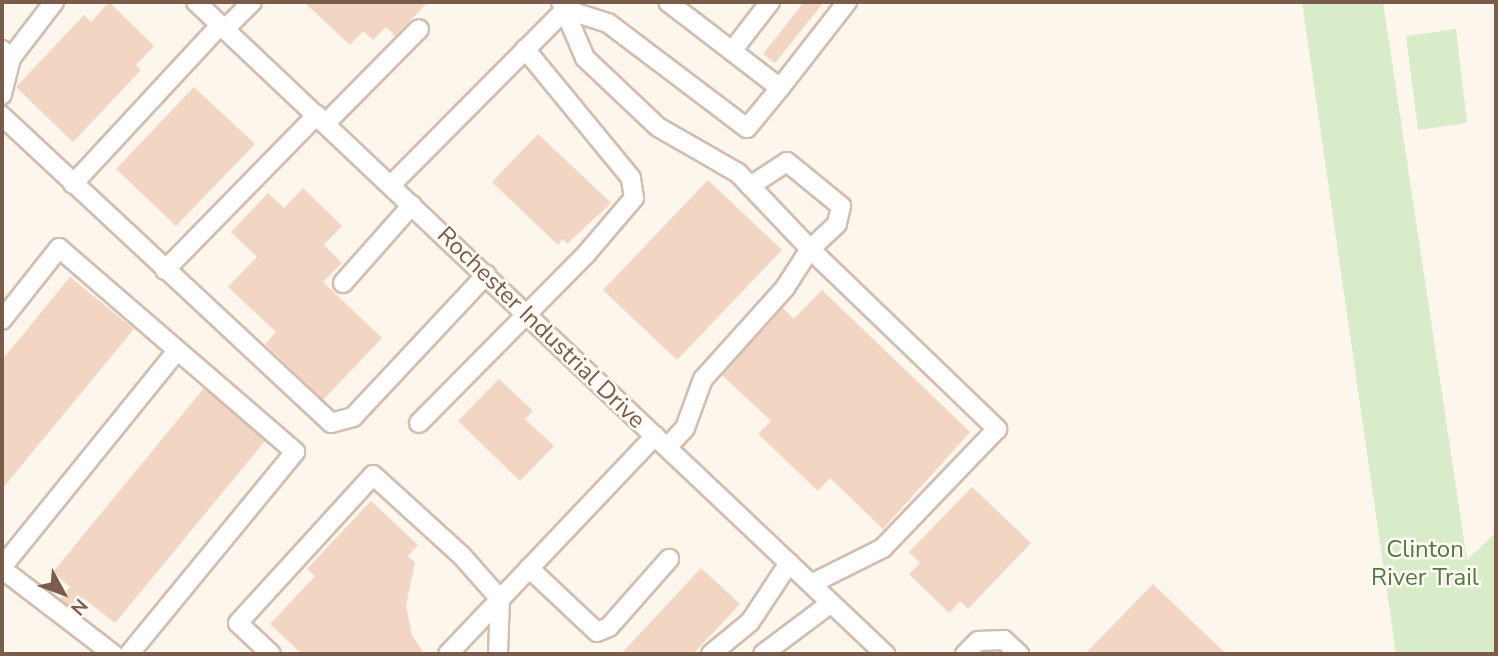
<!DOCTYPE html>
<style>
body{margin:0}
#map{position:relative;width:1498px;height:656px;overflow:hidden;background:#fdf6ec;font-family:"Nunito Sans",sans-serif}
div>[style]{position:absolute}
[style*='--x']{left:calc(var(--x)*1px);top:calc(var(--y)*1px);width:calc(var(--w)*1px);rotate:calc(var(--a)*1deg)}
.green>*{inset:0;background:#d8ecc9}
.building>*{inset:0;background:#f3d5c3}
.roads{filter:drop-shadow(2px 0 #d1beb0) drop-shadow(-2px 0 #d1beb0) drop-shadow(0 2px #d1beb0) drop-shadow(0 -2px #d1beb0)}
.minor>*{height:18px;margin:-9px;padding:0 9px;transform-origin:9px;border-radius:9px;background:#fff}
span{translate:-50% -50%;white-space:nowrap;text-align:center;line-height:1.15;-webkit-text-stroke:5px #fffaf3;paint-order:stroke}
.street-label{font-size:24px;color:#7a5c4d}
.park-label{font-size:24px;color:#537a41}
.frame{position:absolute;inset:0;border:4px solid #7a5c4d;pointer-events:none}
.north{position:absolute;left:28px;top:558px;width:70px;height:70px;-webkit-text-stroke:5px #fffaf3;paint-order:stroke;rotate:131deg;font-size:19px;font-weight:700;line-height:28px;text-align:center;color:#7a5c4d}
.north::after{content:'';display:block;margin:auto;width:24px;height:32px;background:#7a5c4d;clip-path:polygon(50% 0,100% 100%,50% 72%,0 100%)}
</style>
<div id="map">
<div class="green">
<div style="clip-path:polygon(1302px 2px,1383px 2px,1467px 560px,1496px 532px,1496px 654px,1396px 654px)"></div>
<div style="clip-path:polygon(1456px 29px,1467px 123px,1418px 130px,1406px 36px)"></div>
</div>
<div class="building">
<div style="clip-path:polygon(109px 2px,154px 46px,136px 65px,141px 70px,73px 142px,16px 87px,84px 15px,91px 22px)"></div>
<div style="clip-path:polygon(304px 2px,428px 2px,395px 36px,386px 27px,373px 40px,363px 31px,350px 45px)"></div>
<div style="clip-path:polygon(804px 2px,824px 2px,775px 63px,763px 54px)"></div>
<div style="clip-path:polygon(194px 87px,255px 144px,176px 226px,116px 169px)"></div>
<div style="clip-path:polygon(538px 134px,611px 203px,567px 244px,563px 239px,558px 245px,492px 182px)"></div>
<div style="clip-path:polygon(708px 180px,782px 250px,677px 360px,603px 290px)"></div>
<div style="clip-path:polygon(303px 188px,342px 226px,324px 245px,342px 263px,323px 282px,382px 338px,323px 400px,265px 344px,276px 332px,228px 287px,257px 257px,231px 232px,268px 193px,284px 208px)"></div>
<div style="clip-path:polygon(70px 277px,134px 329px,2px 489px,2px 360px)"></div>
<div style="clip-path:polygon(822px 290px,970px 432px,883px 529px,830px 478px,818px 491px,758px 434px,771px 421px,722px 375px,783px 308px,794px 319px)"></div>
<div style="clip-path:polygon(499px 379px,533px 411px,525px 419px,554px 446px,520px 481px,458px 421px)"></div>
<div style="clip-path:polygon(204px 388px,265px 441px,115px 623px,83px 598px,74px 610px,60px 599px,70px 587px,53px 572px)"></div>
<div style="clip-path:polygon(972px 487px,1031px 543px,968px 609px,960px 601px,949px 613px,909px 574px,920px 563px,909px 552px)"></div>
<div style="clip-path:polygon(371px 501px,418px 545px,408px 556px,415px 562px,406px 606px,412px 635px,424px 654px,302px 654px,270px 624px,315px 576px,307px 569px)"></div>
<div style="clip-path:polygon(701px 568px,740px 604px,693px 654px,621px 654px)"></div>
<div style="clip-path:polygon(1153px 584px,1226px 654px,1085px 654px)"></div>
</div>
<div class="roads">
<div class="minor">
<div style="--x:196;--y:2;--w:949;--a:43.42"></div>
<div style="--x:561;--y:2;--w:61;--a:66.8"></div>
<div style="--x:585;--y:58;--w:100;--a:43.4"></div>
<div style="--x:658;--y:127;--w:92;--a:29.9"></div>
<div style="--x:738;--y:173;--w:105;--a:46.5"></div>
<div style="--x:810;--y:249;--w:46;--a:122.7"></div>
<div style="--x:785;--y:288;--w:122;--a:132"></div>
<div style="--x:703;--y:379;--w:52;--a:110.2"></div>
<div style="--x:685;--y:428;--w:26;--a:133"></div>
<div style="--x:564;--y:9;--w:46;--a:17.7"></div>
<div style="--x:608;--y:23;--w:174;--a:37.1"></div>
<div style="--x:747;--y:128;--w:52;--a:-50.5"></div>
<div style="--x:780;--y:88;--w:141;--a:-142.5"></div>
<div style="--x:225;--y:29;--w:38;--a:-45"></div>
<div style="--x:2;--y:50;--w:12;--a:42"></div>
<div style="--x:11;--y:58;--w:38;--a:104"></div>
<div style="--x:732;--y:51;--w:62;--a:-52.2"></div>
<div style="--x:11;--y:58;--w:71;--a:-52.5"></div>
<div style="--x:780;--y:88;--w:109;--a:-52.1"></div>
<div style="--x:2;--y:116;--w:450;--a:43"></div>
<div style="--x:331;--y:423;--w:23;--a:-15"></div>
<div style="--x:353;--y:417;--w:195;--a:-46.9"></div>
<div style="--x:326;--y:123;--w:132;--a:-45.3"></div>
<div style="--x:73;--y:184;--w:217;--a:-47.2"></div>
<div style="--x:391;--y:185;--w:255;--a:-45.2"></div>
<div style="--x:750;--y:186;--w:44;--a:-33"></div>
<div style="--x:787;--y:162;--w:70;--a:39.2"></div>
<div style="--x:841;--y:206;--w:18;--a:103"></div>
<div style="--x:837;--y:224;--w:37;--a:137"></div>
<div style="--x:810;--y:249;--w:260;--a:43.9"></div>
<div style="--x:997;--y:429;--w:165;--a:133.8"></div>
<div style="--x:883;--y:548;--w:80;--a:153.4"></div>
<div style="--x:165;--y:270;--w:217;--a:-45.6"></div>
<div style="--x:343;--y:283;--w:104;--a:-48.5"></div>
<div style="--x:2;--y:320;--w:92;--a:-51.6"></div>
<div style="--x:59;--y:248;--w:312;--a:40.8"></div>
<div style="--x:295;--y:452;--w:261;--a:129.4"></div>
<div style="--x:419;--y:423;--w:239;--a:-45.3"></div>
<div style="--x:587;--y:253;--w:72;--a:-49.5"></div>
<div style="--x:634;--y:198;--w:20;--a:-99"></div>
<div style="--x:631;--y:178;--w:167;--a:-129.4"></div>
<div style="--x:2;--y:567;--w:278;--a:-51"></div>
<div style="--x:529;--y:568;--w:93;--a:43.3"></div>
<div style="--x:597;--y:632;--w:13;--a:-23"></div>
<div style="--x:609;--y:627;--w:91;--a:-48.6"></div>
<div style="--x:2;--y:569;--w:140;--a:37.4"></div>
<div style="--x:271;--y:654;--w:45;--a:-136.8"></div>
<div style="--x:238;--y:623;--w:200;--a:-47.6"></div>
<div style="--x:373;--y:475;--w:120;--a:42.3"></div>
<div style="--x:462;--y:556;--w:57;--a:48.5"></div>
<div style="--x:500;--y:599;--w:55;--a:92.1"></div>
<div style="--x:448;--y:654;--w:301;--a:-46.5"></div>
<div style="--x:711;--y:654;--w:50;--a:-39.4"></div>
<div style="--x:750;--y:622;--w:71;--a:-56.5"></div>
<div style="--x:763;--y:654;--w:85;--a:-36.9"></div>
<div style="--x:965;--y:654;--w:18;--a:-45"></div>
<div style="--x:978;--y:641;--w:26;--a:-2"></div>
<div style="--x:1004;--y:640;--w:21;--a:43"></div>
</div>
</div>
<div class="street-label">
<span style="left:541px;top:328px;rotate:44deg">Rochester Industrial Drive</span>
</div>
<div class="park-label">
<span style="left:1425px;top:564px">Clinton<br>River Trail</span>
</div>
<div class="frame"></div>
<div class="north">N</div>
</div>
